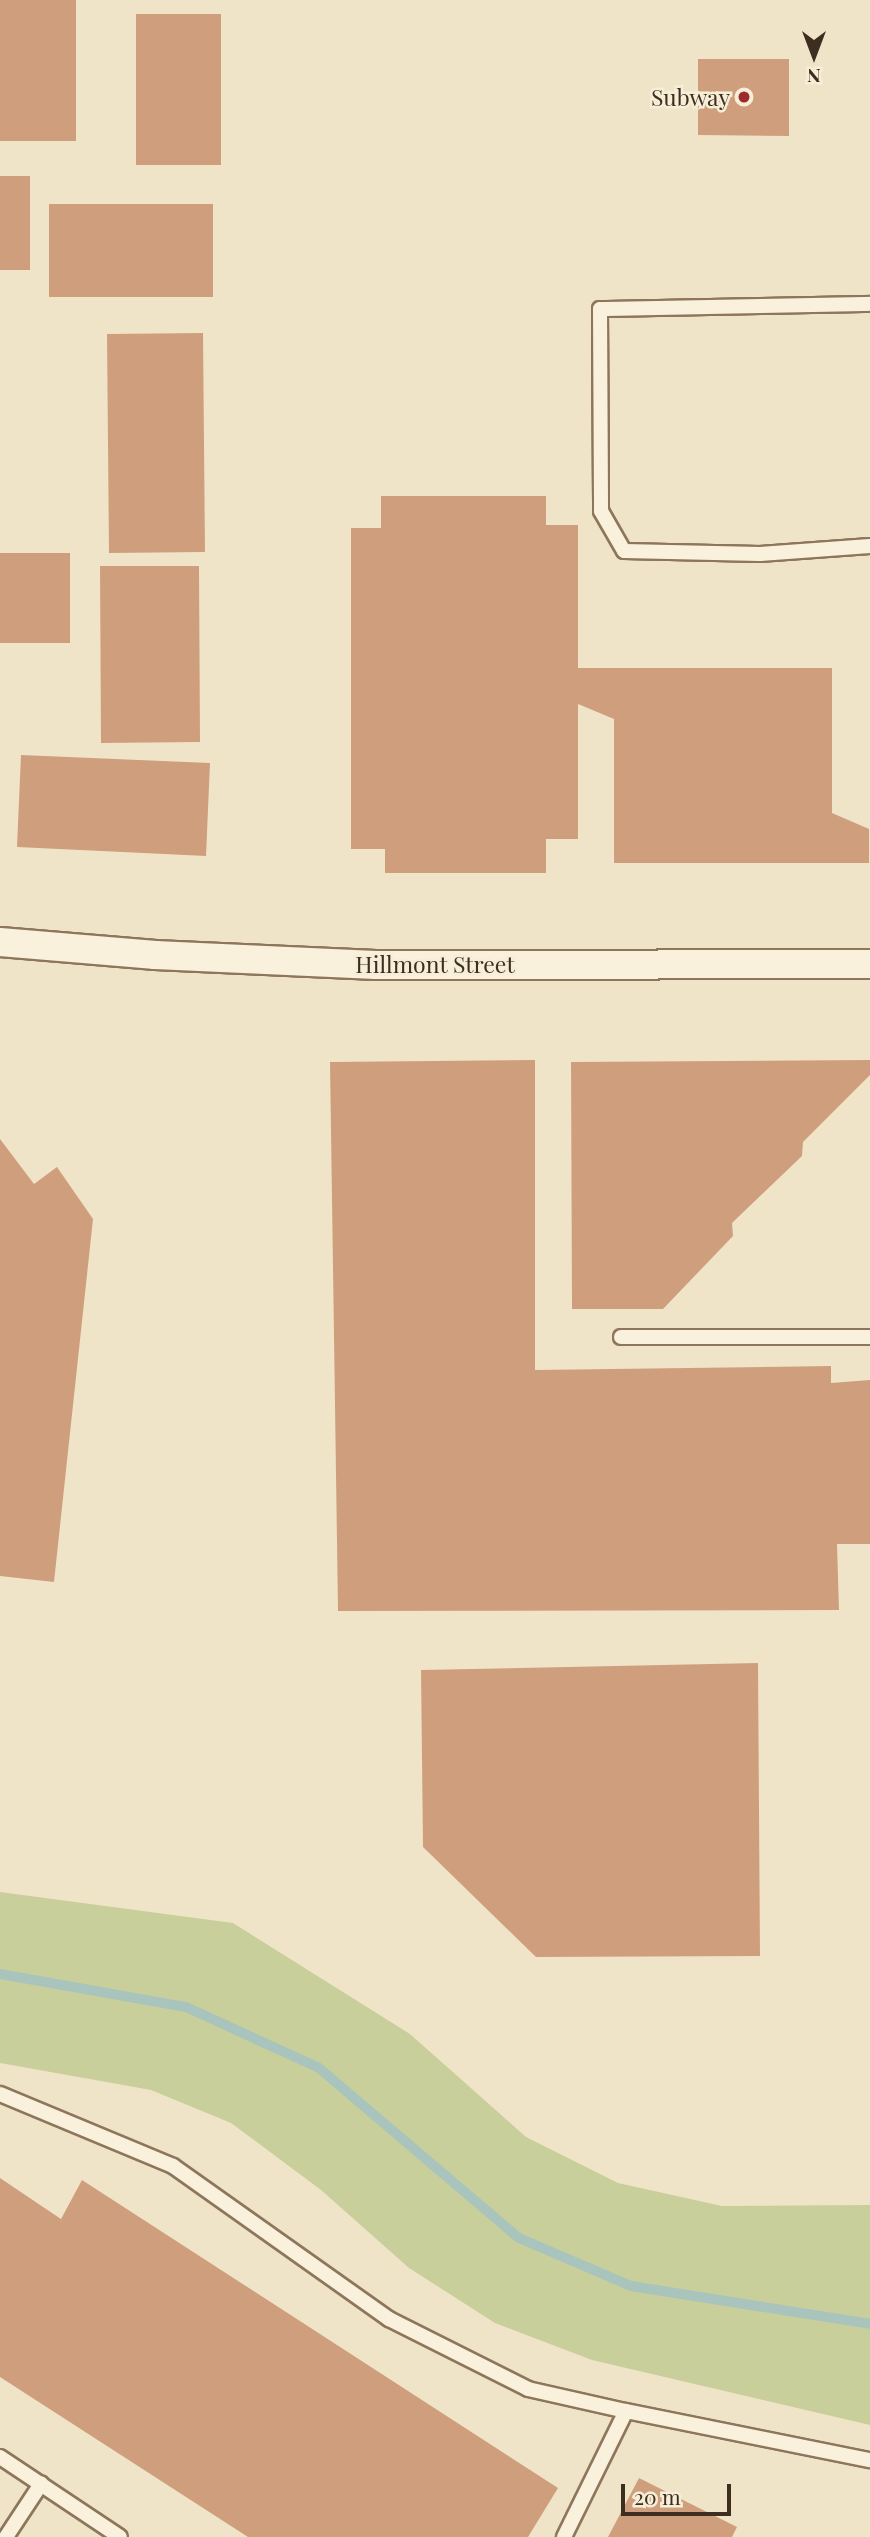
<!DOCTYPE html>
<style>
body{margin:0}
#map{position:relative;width:870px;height:2537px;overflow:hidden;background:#f0e4c8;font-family:"Playfair Display",serif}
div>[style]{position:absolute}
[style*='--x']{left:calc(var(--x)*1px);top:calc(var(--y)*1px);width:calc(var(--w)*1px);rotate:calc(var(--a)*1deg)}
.green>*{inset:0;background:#c9cf9b}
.stream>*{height:10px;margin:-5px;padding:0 5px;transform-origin:5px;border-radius:5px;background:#a9c4bc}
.building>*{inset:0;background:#cf9f7d}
.roads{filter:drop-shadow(2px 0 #8d765c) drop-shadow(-2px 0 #8d765c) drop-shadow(0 2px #8d765c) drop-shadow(0 -2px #8d765c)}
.lane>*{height:14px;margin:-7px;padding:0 7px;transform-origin:7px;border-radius:7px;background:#faf1dc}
.street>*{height:28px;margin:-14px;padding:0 14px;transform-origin:14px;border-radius:14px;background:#faf1dc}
.dots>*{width:19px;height:19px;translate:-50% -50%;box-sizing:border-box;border:4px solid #f7eed8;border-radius:50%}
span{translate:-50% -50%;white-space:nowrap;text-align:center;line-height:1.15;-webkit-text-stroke:5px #f7eed8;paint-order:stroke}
.poi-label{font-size:23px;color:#3d2e20}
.right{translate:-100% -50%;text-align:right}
.street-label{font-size:23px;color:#3d2e20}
.north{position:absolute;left:779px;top:21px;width:70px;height:70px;-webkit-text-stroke:5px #f7eed8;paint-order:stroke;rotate:180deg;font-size:19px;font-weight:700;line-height:28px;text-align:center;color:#3d2e20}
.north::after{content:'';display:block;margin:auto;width:24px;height:32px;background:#3d2e20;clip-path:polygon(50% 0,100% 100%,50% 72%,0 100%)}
.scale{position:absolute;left:621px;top:2484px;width:110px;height:32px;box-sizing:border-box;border:4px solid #3d2e20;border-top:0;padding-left:9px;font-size:21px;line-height:24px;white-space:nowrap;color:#3d2e20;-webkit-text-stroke:5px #f7eed8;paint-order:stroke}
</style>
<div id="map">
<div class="green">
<div style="clip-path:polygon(0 1892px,233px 1923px,410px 2034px,526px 2137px,618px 2183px,722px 2206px,870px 2205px,870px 2425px,592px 2360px,495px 2323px,409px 2268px,321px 2190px,231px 2123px,151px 2090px,0 2063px)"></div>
</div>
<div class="stream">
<div style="--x:0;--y:1974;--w:189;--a:10.1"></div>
<div style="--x:186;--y:2007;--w:146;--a:24.6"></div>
<div style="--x:319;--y:2068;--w:262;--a:40.4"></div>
<div style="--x:519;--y:2238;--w:122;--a:23.2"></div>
<div style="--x:631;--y:2286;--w:242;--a:9"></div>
</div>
<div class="building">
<div style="clip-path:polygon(0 0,76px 0,76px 141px,0 141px)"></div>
<div style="clip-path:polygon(136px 14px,221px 14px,221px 165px,136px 165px)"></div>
<div style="clip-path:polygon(698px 59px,789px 59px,789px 136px,698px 135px)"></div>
<div style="clip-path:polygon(0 176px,30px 176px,30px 270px,0 270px)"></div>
<div style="clip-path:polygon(49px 204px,213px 204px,213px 297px,49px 297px)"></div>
<div style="clip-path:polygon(203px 333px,205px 552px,109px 553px,107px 334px)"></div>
<div style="clip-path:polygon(381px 496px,546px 496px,546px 525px,578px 525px,578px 668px,832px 668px,832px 813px,869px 829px,869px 863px,614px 863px,614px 719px,578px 704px,578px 839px,546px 839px,546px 873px,385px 873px,385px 849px,351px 849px,351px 528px,381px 528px)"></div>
<div style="clip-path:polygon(0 553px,70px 553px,70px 643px,0 643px)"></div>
<div style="clip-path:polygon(100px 566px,199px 566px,200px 742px,101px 743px)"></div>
<div style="clip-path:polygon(21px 755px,210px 763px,206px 856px,17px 847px)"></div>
<div style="clip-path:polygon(535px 1060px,535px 1370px,831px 1366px,831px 1383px,870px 1380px,870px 1544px,837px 1544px,839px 1610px,338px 1611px,330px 1062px)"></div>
<div style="clip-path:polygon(870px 1060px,870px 1075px,803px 1142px,802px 1156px,732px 1223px,733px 1236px,663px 1309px,572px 1309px,571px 1062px)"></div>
<div style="clip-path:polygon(0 1139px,34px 1184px,57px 1167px,93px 1219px,54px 1582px,0 1576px)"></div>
<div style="clip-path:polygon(758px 1663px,760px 1956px,536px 1957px,423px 1847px,421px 1670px)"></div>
<div style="clip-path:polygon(0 2178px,61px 2219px,82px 2180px,558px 2488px,528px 2537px,248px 2537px,0 2377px)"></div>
<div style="clip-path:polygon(639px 2478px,737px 2527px,732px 2537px,608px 2537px)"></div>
</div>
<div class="roads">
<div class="lane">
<div style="--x:870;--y:304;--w:270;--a:178.9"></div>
<div style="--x:600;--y:309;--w:202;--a:89.7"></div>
<div style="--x:601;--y:511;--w:46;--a:60.1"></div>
<div style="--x:624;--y:551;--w:136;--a:1.3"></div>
<div style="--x:760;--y:554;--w:110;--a:-4.2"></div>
<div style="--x:621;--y:1337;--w:249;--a:0"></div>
<div style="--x:0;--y:2094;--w:187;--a:22.6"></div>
<div style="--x:173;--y:2166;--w:265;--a:35.3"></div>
<div style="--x:389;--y:2319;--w:156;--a:26.7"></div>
<div style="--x:528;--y:2389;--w:100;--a:12.7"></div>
<div style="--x:0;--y:2457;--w:144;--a:33.7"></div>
<div style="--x:6;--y:2537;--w:64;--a:-56.6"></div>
<div style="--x:564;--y:2537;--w:140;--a:-63.8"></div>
<div style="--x:626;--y:2411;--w:249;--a:11.4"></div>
</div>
<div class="street">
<div style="--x:0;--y:942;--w:156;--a:4.8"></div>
<div style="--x:155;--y:955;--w:221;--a:2.6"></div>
<div style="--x:376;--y:965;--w:494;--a:-0.1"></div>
</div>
</div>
<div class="dots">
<div style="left:744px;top:97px;background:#9e2a2b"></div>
</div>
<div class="poi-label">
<span class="right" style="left:730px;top:97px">Subway</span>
</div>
<div class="street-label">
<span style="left:435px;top:964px">Hillmont Street</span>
</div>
<div class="north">N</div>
<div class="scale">20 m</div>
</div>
